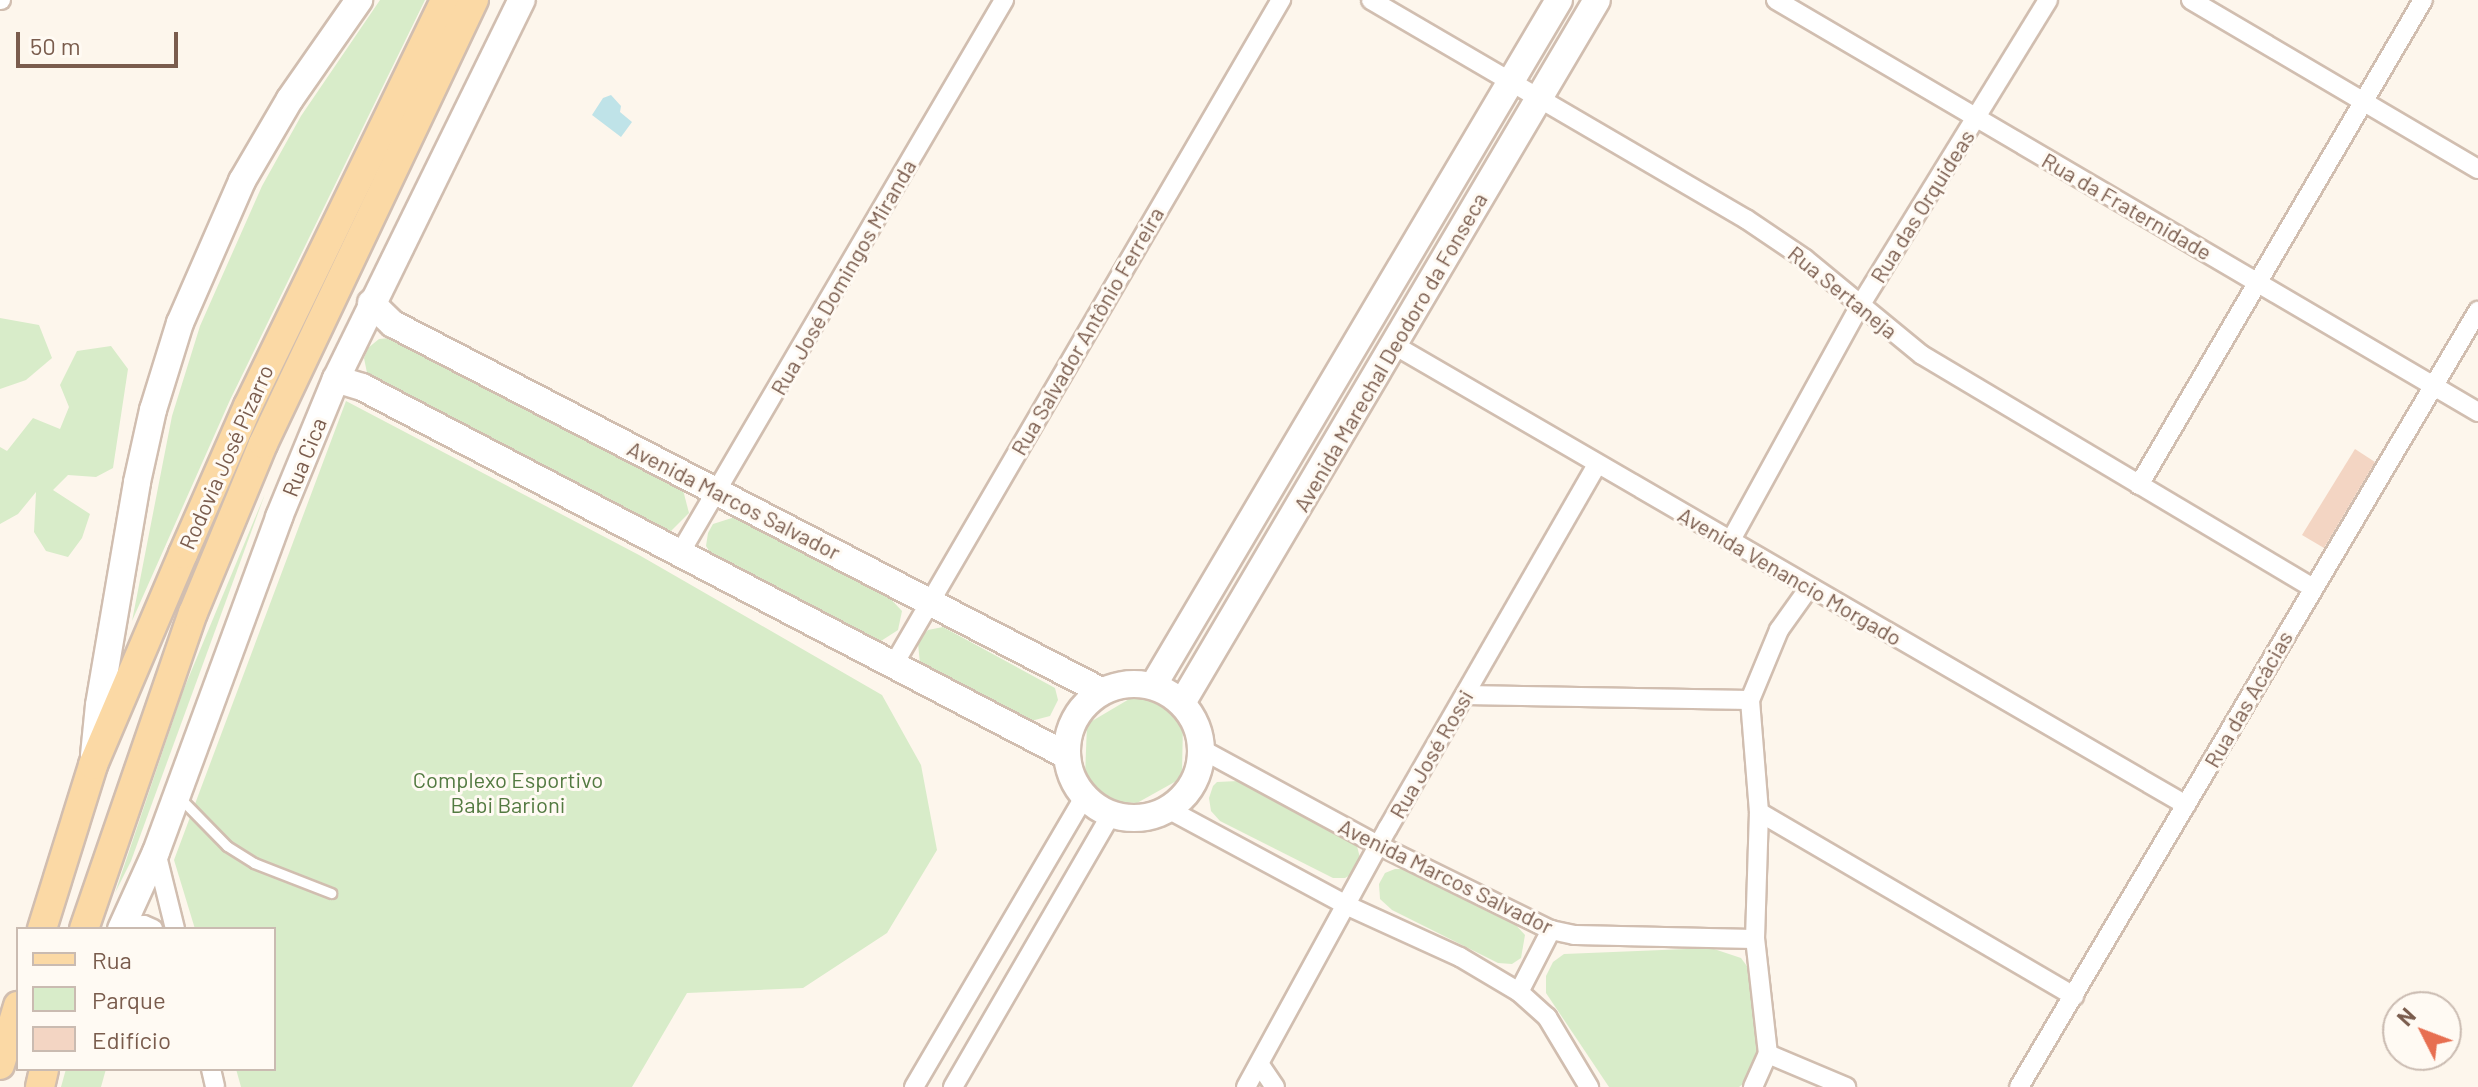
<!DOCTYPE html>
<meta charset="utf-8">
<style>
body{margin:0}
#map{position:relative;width:2478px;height:1087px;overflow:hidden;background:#fdf6ec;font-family:Barlow,sans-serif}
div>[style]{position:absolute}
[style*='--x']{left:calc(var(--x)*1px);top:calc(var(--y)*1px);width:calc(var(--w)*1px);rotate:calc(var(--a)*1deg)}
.green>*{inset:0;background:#d8ecc9}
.water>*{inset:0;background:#bfe3e8}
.building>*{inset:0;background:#f3d5c3}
.roads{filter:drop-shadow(2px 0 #d1beb0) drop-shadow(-2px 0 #d1beb0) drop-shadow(0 2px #d1beb0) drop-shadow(0 -2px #d1beb0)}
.lane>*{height:9px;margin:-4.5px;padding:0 4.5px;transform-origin:4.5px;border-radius:4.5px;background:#fff}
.street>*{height:18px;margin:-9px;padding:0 9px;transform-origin:9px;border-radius:9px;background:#fff}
.secondary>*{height:26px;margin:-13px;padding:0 13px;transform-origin:13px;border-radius:13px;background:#fff}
.secondary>.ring{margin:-13px;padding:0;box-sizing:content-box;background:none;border:26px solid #fff;border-radius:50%}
.primary>*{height:28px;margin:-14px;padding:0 14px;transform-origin:14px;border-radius:14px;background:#fbd9a5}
span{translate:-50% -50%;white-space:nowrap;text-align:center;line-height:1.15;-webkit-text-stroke:6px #fffaf3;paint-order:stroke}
.street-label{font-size:22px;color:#7a5c4d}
.park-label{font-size:22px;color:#537a41}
.legend{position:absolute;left:16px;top:927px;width:260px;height:144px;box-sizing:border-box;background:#fffaf3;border:2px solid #cabbb1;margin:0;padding:10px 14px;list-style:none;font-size:24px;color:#7a5c4d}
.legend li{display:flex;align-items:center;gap:16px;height:40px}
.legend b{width:40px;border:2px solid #cabbb1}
.north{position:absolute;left:2382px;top:991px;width:80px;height:80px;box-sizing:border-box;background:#fffaf3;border:2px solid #cabbb1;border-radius:50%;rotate:312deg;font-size:22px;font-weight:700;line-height:32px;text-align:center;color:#7a5c4d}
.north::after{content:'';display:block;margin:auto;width:28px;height:36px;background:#e76f51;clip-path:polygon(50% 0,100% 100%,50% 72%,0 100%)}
.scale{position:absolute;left:16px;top:32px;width:162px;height:36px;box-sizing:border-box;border:4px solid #7a5c4d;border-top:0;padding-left:10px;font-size:24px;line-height:28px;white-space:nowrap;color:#7a5c4d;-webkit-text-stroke:6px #fffaf3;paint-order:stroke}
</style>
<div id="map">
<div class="green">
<div style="clip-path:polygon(380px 0,425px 0,230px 400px,132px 621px,172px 416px,200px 326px,262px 186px,301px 116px)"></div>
<div style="clip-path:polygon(0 318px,39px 325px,52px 358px,26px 380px,0 389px)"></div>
<div style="clip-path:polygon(390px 338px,683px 490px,689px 513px,671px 531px,659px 531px,384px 386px,367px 373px,364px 358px,368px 348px,379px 339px)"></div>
<div style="clip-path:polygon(111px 346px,128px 369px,113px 468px,96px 477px,68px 475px,53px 490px,90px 514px,82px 538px,68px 557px,46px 551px,34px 532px,36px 492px,18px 514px,0 524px,0 447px,7px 451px,33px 418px,60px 429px,69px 407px,60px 385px,77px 351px)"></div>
<div style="clip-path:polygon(346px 401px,639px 555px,882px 695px,921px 765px,937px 850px,887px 933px,803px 988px,687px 993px,632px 1087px,241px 1087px,236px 1069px,274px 1069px,274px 929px,195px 929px,174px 860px)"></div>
<div style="clip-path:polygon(265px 494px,131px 861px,115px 893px,183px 691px)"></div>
<div style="clip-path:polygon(735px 517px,886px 594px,902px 611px,898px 630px,881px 641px,862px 636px,713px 557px,706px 546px,708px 533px,713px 524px)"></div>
<div style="clip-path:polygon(943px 627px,1055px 688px,1058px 700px,1050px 716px,1031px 721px,935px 675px,920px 664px,918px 643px,922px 636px,928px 630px)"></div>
<div style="clip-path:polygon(1131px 698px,1149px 698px,1163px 704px,1183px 723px,1182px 773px,1180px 779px,1137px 803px,1116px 802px,1099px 795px,1085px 777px,1087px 724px)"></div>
<div style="clip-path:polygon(1238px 781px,1349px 838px,1357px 846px,1361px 862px,1356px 872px,1345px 878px,1333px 878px,1220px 821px,1211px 811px,1209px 798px,1213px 786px,1217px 782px)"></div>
<div style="clip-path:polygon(1395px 869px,1408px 869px,1514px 923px,1525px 935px,1521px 958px,1512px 964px,1498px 963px,1392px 910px,1380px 899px,1379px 884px,1385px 873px)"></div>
<div style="clip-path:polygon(1711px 948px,1741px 958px,1752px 973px,1759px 1053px,1751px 1078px,1739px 1087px,1609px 1087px,1546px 993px,1546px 976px,1553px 962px,1564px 954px)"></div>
<div style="clip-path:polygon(66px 1069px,106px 1069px,101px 1087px,61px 1087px)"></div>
</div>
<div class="water">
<div style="clip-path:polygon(611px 95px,621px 106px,620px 112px,632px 122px,621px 137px,592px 115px,603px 98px)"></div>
</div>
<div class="building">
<div style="clip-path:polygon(2355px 449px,2375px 462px,2324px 548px,2302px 535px)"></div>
</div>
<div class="roads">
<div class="lane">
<div style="--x:180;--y:798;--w:67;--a:45.6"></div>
<div style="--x:227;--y:846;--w:32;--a:32"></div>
<div style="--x:254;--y:863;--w:83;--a:21.3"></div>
</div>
<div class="street">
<div style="--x:0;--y:0;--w:1;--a:0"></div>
<div style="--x:1371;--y:0;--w:434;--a:30.3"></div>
<div style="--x:1746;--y:219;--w:71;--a:34.1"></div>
<div style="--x:1805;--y:259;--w:151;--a:39.4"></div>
<div style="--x:1922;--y:355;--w:455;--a:30.8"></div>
<div style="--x:1776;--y:0;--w:814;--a:30.41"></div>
<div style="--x:2191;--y:0;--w:333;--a:30.5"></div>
<div style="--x:1394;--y:345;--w:916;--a:30.15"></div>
<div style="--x:2139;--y:485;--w:562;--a:-59.65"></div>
<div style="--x:1731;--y:540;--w:269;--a:-61.2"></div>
<div style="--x:1861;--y:304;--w:357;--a:-58.4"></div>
<div style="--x:680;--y:553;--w:641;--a:-59.63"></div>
<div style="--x:894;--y:664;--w:769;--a:-59.77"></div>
<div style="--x:1465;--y:695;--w:285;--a:1"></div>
<div style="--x:1201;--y:749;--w:201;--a:28.5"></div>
<div style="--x:1378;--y:845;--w:193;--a:26.2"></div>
<div style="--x:1551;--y:930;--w:24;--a:12"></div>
<div style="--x:1574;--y:935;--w:181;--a:1.3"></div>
<div style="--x:1168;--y:809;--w:204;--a:28.3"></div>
<div style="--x:1348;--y:906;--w:123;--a:24.5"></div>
<div style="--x:1460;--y:957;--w:69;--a:30.7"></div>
<div style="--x:1519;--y:992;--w:38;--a:42"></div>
<div style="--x:1547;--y:1017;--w:82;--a:59"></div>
<div style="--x:1759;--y:812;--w:365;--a:30.3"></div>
<div style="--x:156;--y:852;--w:79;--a:76.1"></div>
<div style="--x:126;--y:929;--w:18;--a:-13"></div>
<div style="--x:144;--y:925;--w:10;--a:24"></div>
<div style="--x:1519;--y:992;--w:70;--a:-62.7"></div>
<div style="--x:1768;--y:1054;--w:116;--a:-96.4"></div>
<div style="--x:1755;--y:939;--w:127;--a:-88.2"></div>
<div style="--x:1759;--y:812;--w:112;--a:-94.6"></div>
<div style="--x:1750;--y:700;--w:76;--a:-67.5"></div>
<div style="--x:1779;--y:630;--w:52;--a:-54.5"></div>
<div style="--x:1768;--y:1054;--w:85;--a:22.9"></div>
<div style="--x:1260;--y:1065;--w:27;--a:56"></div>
<div style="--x:211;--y:1069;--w:18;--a:77"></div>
<div style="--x:914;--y:1087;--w:336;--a:-59.6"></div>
<div style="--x:953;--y:1087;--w:315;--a:-59.9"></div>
<div style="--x:1246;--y:1087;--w:295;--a:-61.3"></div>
<div style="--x:1388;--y:828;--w:419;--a:-60.1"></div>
<div style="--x:1753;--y:1087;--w:36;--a:-66"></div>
<div style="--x:2019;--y:1087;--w:902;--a:-59.4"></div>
</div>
<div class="secondary">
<div style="--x:371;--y:303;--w:30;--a:44"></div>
<div style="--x:393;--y:324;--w:797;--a:27.4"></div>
<div style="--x:336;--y:379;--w:27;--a:17"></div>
<div style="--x:362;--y:387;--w:794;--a:27.6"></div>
<div class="ring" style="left:1067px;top:684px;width:108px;height:108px"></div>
<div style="--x:1153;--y:686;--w:797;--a:-59.38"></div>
<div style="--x:1182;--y:703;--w:816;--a:-59.45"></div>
<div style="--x:94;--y:755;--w:50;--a:-84.3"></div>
<div style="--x:99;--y:705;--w:226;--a:-80.3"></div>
<div style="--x:137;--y:482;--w:74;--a:-77.5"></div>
<div style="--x:153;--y:410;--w:91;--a:-72.8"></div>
<div style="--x:180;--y:323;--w:155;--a:-66.4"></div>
<div style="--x:242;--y:181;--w:95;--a:-59.7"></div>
<div style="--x:290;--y:99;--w:121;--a:-55.1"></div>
<div style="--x:121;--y:929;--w:85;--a:-65.6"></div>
<div style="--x:156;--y:852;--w:357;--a:-69.8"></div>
<div style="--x:279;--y:517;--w:149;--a:-67.6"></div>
<div style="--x:336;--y:379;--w:422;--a:-63.9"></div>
</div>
<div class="primary">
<div style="--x:42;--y:929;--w:172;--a:-72.7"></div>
<div style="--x:93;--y:765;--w:229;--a:-66.9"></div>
<div style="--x:183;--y:554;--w:162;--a:-66.3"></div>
<div style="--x:248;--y:406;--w:451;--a:-64.1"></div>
<div style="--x:84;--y:929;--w:334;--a:-71"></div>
<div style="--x:193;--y:613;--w:183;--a:-67.5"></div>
<div style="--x:263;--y:444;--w:492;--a:-64.6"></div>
<div style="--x:0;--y:1065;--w:62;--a:-73"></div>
<div style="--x:40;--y:1087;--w:18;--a:-77"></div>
</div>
</div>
<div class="street-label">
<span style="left:1922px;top:206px;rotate:-58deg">Rua das Orquideas</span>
<span style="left:2127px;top:206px;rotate:30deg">Rua da Fraternidade</span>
<span style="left:843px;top:277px;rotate:-60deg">Rua José Domingos Miranda</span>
<span style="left:1843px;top:292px;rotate:39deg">Rua Sertaneja</span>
<span style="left:1087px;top:331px;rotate:-60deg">Rua Salvador Antônio Ferreira</span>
<span style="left:1390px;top:352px;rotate:-60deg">Avenida Marechal Deodoro da Fonseca</span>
<span style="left:226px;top:457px;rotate:-66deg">Rodovia José Pizarro</span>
<span style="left:304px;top:457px;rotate:-68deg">Rua Cica</span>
<span style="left:734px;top:500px;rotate:27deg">Avenida Marcos Salvador</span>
<span style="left:1790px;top:576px;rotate:30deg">Avenida Venancio Morgado</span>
<span style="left:2248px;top:699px;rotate:-60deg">Rua das Acácias</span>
<span style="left:1431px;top:754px;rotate:-60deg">Rua José Rossi</span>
<span style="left:1446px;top:876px;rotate:26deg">Avenida Marcos Salvador</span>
</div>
<div class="park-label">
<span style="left:508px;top:792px">Complexo Esportivo<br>Babi Barioni</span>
</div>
<ul class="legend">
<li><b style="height:10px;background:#fbd9a5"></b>Rua</li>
<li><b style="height:22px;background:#d8ecc9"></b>Parque</li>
<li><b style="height:22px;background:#f3d5c3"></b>Edifício</li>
</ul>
<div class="north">N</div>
<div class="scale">50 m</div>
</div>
